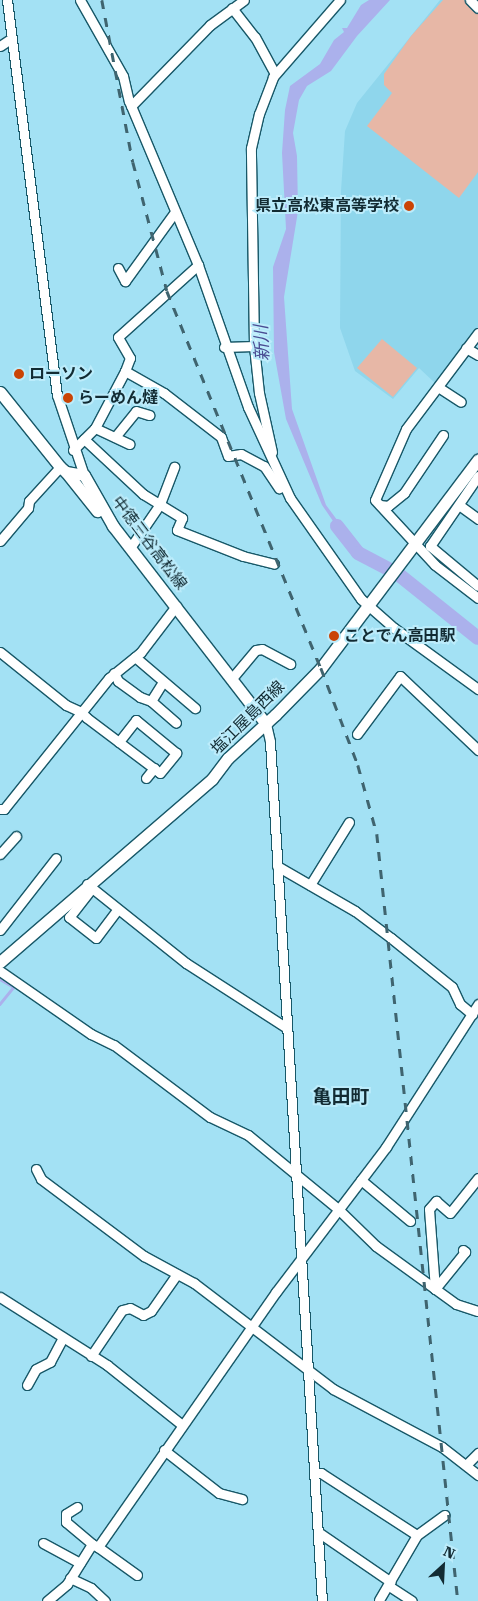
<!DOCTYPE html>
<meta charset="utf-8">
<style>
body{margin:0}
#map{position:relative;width:478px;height:1601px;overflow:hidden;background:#a3e1f4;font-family:"Roboto Serif","Noto Sans JP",serif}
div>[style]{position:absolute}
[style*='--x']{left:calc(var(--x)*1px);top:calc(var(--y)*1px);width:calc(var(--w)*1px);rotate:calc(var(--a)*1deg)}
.built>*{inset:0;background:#8fd6ec}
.green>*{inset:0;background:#e7b7a6}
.water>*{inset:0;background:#abb1ec}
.stream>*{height:2.5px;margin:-1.25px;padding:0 1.25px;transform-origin:1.25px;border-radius:1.25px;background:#abb1ec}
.river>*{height:14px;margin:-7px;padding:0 7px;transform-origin:7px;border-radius:7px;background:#abb1ec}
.roads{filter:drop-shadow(1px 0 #185868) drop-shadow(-1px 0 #185868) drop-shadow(0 1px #185868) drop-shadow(0 -1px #185868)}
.minor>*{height:9px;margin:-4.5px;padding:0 4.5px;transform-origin:4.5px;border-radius:4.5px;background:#fff}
.major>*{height:11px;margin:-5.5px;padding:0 5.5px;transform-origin:5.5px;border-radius:5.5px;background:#fff}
.rail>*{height:2.5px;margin-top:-1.25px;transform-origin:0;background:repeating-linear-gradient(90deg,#3f646f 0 9px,transparent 0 18px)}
.dots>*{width:14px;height:14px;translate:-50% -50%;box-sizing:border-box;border:2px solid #bcecfb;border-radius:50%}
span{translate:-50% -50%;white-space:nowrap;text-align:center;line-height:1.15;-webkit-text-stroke:4px #bcecfb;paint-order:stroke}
.poi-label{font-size:16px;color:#122b33;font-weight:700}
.right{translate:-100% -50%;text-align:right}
.left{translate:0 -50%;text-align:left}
.street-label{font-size:16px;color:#122b33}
.water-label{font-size:18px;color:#4a4c93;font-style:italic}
.quarter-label{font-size:19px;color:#122b33;font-weight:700}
.north{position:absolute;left:418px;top:1541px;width:50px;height:50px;-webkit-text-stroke:4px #bcecfb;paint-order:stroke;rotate:25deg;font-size:14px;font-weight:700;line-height:20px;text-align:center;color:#122b33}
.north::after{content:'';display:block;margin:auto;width:18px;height:22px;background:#122b33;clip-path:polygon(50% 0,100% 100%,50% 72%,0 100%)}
</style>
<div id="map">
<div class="built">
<div style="clip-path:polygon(440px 0,467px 0,478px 10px,478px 328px,435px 383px,419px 368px,393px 399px,355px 371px,340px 328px,341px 191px,345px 131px,357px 103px)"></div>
</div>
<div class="green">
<div style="clip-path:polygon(443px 0,464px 0,478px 12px,478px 172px,459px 198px,367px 126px,392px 93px,384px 85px,384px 74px,411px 36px)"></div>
<div style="clip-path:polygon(382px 339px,417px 368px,393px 397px,357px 368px)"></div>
</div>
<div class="water">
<div style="clip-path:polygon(369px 0,390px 0,357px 36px,331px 71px,307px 86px,299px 100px,293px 133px,297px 156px,298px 211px,284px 297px,292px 409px,326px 505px,352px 540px,346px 540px,322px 505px,286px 419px,274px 352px,273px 267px,286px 229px,282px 153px,285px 110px,290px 86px,320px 64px,334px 40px,344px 32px,342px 28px,347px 28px,361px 5px)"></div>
</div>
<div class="stream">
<div style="--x:0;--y:979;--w:16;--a:30"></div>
<div style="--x:14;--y:987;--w:22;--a:129"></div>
</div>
<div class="river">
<div style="--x:337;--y:526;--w:34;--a:52"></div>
<div style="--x:358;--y:553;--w:45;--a:27.7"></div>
<div style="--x:398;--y:574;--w:102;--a:38.7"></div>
</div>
<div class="roads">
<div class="minor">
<div style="--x:7;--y:0;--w:398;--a:82.8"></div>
<div style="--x:57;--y:395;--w:84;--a:71.4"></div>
<div style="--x:80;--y:0;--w:87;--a:60.5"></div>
<div style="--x:123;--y:76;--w:26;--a:77"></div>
<div style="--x:129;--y:101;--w:178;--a:67.2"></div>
<div style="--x:198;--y:265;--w:151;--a:70.6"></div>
<div style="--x:248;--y:407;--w:100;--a:65.2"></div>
<div style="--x:290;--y:498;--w:123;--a:54.9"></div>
<div style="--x:361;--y:599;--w:44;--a:41.3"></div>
<div style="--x:394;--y:628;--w:104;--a:36"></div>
<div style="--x:470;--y:0;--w:11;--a:45"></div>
<div style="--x:232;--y:8;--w:37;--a:52"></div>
<div style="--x:255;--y:37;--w:42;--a:61.6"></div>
<div style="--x:0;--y:46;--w:14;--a:-34"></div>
<div style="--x:131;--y:106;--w:113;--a:-45.7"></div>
<div style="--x:210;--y:25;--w:42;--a:-36.3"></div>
<div style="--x:118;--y:268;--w:15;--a:62"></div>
<div style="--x:125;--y:281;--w:85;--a:-54.1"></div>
<div style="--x:478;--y:333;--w:120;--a:126.9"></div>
<div style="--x:406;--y:429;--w:77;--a:113.6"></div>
<div style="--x:375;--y:500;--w:88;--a:47.3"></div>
<div style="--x:435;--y:565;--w:54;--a:37.5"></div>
<div style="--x:224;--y:347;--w:30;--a:-2"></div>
<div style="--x:466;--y:348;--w:14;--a:30"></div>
<div style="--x:125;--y:371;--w:45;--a:29.4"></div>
<div style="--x:164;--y:393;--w:72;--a:37.7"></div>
<div style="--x:221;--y:437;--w:20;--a:70"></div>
<div style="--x:228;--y:456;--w:13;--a:-9"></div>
<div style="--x:241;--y:454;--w:26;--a:28"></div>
<div style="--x:264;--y:466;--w:27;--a:56"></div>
<div style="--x:438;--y:387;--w:27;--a:33"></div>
<div style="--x:95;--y:428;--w:38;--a:25"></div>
<div style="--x:115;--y:437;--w:33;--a:-51"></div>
<div style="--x:136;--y:411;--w:14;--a:17"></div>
<div style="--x:84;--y:439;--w:81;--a:43"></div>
<div style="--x:143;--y:494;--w:46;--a:31.6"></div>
<div style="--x:182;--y:518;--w:13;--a:113"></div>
<div style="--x:177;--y:530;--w:71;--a:21.5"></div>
<div style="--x:243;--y:556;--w:32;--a:14"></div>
<div style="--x:73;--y:450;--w:31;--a:-45"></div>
<div style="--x:95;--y:428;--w:64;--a:-62.2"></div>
<div style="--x:125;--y:371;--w:14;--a:-69"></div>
<div style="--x:130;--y:358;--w:24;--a:-120"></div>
<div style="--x:118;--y:337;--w:108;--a:-42"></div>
<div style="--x:272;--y:452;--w:60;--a:-102.4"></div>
<div style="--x:259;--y:393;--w:47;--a:-96.1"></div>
<div style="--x:254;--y:346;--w:198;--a:-90.9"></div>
<div style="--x:251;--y:148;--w:35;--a:-77"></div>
<div style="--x:259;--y:114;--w:40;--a:-69"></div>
<div style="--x:273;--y:77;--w:102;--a:-49"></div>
<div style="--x:478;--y:476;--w:85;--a:124.4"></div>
<div style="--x:430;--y:546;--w:62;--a:39.8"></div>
<div style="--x:380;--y:505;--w:8;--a:7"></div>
<div style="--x:388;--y:506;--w:21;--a:-39"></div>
<div style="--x:404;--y:493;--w:70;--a:-56.1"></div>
<div style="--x:459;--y:505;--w:24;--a:36"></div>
<div style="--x:0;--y:541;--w:43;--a:-49.7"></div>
<div style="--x:28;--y:508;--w:7;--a:-82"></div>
<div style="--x:29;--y:501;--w:46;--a:-47.6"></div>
<div style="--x:130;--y:548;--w:53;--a:-55.7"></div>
<div style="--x:160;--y:504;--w:40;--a:-69"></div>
<div style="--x:0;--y:652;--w:85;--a:38.8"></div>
<div style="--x:66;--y:705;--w:17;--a:25"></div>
<div style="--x:81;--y:712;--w:8;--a:45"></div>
<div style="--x:87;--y:718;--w:91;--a:37"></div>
<div style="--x:160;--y:773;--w:26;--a:-51"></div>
<div style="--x:176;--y:753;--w:52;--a:-140.5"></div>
<div style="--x:136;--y:720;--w:28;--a:128"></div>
<div style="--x:135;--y:657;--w:79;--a:40.4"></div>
<div style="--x:114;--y:673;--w:9;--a:63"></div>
<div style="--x:118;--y:681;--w:27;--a:36"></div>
<div style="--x:140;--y:697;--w:12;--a:20"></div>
<div style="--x:151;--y:701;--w:33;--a:41"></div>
<div style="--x:233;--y:677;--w:35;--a:-50"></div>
<div style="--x:256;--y:650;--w:6;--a:-9"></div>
<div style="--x:262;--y:649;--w:32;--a:28"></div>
<div style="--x:151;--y:701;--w:19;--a:-58"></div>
<div style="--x:266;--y:724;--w:18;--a:77"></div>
<div style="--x:270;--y:742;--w:861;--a:86.54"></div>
<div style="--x:357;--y:734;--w:72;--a:-53.4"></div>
<div style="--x:400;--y:676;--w:108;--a:43.5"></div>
<div style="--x:146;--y:778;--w:13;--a:-51"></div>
<div style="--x:0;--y:809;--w:4;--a:0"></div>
<div style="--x:4;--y:809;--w:168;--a:-51.3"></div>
<div style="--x:109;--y:678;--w:41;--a:-39.1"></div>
<div style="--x:141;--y:652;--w:58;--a:-52.7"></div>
<div style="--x:0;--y:854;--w:24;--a:-48"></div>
<div style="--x:277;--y:866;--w:90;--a:30"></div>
<div style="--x:355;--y:911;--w:45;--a:36.9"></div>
<div style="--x:391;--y:938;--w:78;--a:38.8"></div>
<div style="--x:452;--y:987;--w:19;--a:65"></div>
<div style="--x:460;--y:1004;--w:16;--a:40"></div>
<div style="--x:87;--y:884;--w:127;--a:38.6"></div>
<div style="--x:186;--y:963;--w:120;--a:32.8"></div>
<div style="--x:310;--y:885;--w:74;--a:-58.2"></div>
<div style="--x:92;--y:888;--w:37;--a:128"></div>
<div style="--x:69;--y:917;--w:34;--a:38"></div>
<div style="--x:96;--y:938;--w:35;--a:-53"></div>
<div style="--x:0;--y:930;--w:91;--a:-52.1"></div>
<div style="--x:0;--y:971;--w:111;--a:34.7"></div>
<div style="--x:91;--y:1034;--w:25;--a:26"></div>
<div style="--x:114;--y:1045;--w:120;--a:36.9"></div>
<div style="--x:210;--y:1117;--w:42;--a:25.3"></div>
<div style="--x:248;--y:1135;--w:117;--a:39.4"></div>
<div style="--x:338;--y:1209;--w:53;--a:44.2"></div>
<div style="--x:376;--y:1246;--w:99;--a:35.9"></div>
<div style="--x:456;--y:1304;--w:23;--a:18"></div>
<div style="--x:36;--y:1169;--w:11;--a:63"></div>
<div style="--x:41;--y:1179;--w:129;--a:36.8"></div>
<div style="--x:144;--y:1256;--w:57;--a:28.4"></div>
<div style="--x:194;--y:1283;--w:175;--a:37.3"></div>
<div style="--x:333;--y:1389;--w:123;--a:28"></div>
<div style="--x:442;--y:1447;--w:46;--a:37.9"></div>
<div style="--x:361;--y:1180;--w:64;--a:39.9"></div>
<div style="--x:435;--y:1289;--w:80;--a:-94.3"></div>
<div style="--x:429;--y:1209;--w:11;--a:-49"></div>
<div style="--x:436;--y:1201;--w:18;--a:41"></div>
<div style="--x:450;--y:1213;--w:45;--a:-51.3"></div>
<div style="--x:435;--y:1289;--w:48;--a:-51"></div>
<div style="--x:465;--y:1252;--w:3;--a:-135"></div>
<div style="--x:0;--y:1297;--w:127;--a:32.4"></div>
<div style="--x:107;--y:1365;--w:95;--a:38.6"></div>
<div style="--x:91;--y:1356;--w:55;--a:-56"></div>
<div style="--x:122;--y:1310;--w:8;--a:-14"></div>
<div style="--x:130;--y:1308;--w:15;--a:28"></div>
<div style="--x:143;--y:1315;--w:9;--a:-27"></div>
<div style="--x:151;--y:1311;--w:45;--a:-54.9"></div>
<div style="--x:27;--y:1385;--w:18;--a:-61"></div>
<div style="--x:36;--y:1369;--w:16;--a:-27"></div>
<div style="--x:50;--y:1362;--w:27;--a:-62"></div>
<div style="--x:164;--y:1450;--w:70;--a:38"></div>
<div style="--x:219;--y:1493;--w:24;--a:15"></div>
<div style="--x:467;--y:1464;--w:16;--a:-45"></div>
<div style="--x:314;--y:1473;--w:7;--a:0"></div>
<div style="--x:321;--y:1473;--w:114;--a:32.9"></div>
<div style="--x:77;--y:1507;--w:13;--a:148"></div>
<div style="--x:66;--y:1514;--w:8;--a:90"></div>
<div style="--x:66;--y:1522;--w:34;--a:40"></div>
<div style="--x:318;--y:1532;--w:88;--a:34.4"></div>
<div style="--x:43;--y:1543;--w:42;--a:28.4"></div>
<div style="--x:98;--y:1547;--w:48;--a:35.7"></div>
<div style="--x:70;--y:1578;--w:23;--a:25"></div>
<div style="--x:91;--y:1588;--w:19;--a:43"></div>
<div style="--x:389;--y:1586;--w:27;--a:33"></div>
<div style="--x:379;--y:1600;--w:75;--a:-59.7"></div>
<div style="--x:417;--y:1535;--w:34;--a:-36"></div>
<div style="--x:47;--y:1601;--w:26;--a:-40"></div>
<div style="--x:67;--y:1584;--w:47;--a:-58"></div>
<div style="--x:92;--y:1544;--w:7;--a:27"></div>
<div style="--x:98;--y:1547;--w:311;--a:-55.1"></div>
<div style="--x:276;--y:1292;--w:182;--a:-52.8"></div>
<div style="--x:386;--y:1147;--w:170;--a:-57.2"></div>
</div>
<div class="major">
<div style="--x:0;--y:392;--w:96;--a:51.3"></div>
<div style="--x:60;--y:467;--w:8;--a:40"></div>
<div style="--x:66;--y:472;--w:18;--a:9"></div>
<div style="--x:84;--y:475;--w:59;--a:60.4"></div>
<div style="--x:113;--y:526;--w:250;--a:52.3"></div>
<div style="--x:66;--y:472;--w:50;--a:51.5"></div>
<div style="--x:0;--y:962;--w:280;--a:-40.8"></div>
<div style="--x:212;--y:779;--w:26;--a:-53"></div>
<div style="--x:228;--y:758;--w:64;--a:-42.5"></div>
<div style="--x:275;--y:715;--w:66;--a:-45.6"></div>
<div style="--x:321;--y:668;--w:261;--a:-53"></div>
</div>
</div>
<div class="rail">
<div style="--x:102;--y:0;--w:165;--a:79.2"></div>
<div style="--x:133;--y:162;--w:133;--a:75.2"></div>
<div style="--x:167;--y:291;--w:407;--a:67.8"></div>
<div style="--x:321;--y:668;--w:104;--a:69.1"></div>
<div style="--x:358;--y:765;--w:72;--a:74.6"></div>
<div style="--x:377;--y:834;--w:771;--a:83.97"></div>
</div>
<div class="dots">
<div style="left:409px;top:206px;background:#ca4405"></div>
<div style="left:19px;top:374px;background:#ca4405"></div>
<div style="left:68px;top:398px;background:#ca4405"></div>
<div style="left:334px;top:636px;background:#ca4405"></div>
</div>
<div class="poi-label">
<span class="right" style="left:399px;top:206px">県立高松東高等学校</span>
<span class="left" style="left:29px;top:374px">ローソン</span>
<span class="left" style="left:78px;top:398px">らーめん燵</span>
<span class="left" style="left:344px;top:636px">ことでん高田駅</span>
</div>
<div class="street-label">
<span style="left:149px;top:543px;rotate:53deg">中徳三谷高松線</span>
<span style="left:248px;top:718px;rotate:-45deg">塩江屋島西線</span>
</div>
<div class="water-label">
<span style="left:262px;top:343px;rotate:-93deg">新川</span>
</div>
<div class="quarter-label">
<span style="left:341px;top:1097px">亀田町</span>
</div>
<div class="north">N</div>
</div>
